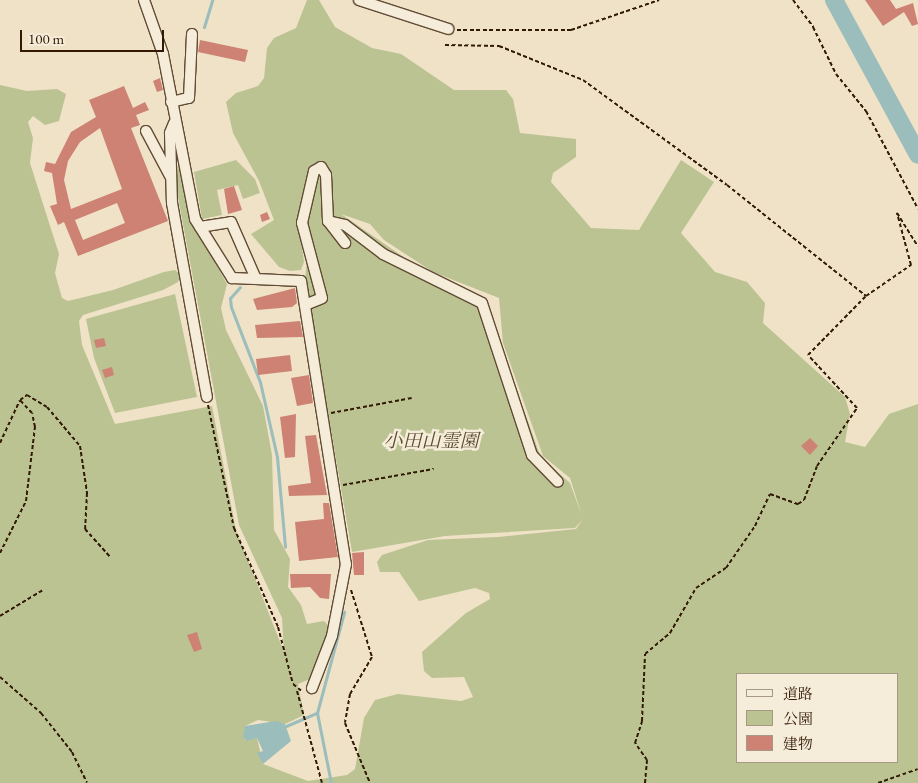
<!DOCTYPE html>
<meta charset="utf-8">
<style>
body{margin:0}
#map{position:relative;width:918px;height:783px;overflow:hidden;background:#efe2c6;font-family:"EB Garamond","Noto Serif JP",serif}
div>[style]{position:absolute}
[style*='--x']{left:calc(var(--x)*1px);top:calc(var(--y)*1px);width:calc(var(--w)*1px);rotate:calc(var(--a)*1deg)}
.green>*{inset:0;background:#bbc393}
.water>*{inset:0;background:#9bbdbb}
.stream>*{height:3px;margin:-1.5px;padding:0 1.5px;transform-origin:1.5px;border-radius:1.5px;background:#9bbdbb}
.river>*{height:18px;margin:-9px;padding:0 9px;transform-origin:9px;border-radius:9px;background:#9bbdbb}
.building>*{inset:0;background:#cd8274}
.path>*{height:2px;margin-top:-1px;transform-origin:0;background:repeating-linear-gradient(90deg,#321903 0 4px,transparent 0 6.5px)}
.roads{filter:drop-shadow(1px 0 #614b34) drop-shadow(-1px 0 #614b34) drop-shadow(0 1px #614b34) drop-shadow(0 -1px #614b34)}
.minor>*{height:10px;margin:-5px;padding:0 5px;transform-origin:5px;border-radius:5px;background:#f5ecda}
span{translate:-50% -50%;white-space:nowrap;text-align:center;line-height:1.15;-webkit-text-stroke:5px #f5ecda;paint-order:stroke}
.park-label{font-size:19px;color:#5b4c2e;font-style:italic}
.legend{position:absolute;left:736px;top:673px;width:162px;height:90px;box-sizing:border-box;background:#f5ecda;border:1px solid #a79884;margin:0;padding:6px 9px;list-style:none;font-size:15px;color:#321903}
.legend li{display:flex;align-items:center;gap:10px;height:25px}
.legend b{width:25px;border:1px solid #a79884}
.scale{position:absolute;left:20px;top:30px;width:144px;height:22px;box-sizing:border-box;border:2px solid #321903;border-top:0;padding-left:6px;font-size:15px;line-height:18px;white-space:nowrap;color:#321903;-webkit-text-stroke:4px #f5ecda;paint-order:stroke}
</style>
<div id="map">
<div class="green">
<div style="clip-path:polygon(evenodd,307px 0,319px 0,335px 27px,372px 48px,401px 54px,454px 90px,506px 90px,513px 99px,520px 133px,576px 139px,576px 157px,553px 173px,551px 182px,591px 228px,639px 230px,681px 160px,714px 182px,681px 233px,715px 272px,747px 282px,765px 303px,763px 323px,845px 397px,850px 414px,845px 442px,865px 447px,889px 414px,918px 404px,918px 783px,0 783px,0 85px,27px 91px,57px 89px,66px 94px,59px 121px,45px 125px,33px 116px,28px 122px,33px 138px,30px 163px,59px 254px,55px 273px,62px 298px,68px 301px,113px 290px,164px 272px,175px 270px,181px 275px,178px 282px,163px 290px,83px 315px,79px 321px,82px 345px,115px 424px,212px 406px,236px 530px,284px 652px,282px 618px,239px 525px,172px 165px,180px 167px,195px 226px,227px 284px,221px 308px,226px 330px,263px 406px,272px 455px,274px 530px,290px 559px,288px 587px,301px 605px,307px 624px,324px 621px,330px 627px,313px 678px,298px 684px,304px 715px,285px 724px,258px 720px,245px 726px,245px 740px,257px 738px,263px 764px,308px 781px,347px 775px,355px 769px,364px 718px,375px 700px,398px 694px,461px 701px,473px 697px,464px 677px,432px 678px,424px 671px,422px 652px,466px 613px,490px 599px,489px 593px,475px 588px,419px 601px,399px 572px,380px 572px,377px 562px,382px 555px,428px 540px,498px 537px,576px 529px,583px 519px,575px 528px,445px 536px,352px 552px,305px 279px,307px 260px,300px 218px,306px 179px,298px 216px,304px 262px,301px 270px,290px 271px,279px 267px,251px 234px,274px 220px,259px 181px,233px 133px,226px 102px,236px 93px,258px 86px,264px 78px,267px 48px,274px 38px,296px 28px,307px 0,341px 214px,370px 224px,384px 240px,433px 272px,499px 298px,503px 343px,543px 456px,570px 478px,582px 516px,570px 483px,541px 458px,485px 301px,424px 271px,341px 214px,307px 0,737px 674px,897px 674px,897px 762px,737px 762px,737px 674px)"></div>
<div style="clip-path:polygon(236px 160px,255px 179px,260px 193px,243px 199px,238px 185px,217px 190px,222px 215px,202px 219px,194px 172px)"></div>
<div style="clip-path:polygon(175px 294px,197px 397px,115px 413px,94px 358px,86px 319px)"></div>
</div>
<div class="water">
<div style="clip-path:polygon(276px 721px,285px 724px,291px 741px,263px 764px,257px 753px,263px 751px,257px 738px,247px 741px,243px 737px,245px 726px)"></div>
</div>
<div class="stream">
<div style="--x:204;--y:27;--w:28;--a:-73"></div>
<div style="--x:240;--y:287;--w:15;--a:132"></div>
<div style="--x:230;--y:298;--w:9;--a:84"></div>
<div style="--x:231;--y:307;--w:80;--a:68.9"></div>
<div style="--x:260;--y:382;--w:77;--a:77.2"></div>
<div style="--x:277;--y:457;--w:90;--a:84.9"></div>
<div style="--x:286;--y:726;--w:34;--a:-23"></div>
<div style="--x:331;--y:783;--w:71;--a:-101.3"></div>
<div style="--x:317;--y:713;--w:105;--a:-75"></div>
</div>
<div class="river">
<div style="--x:834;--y:0;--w:176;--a:61.5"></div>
</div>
<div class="building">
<div style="clip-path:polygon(865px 0,890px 0,896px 9px,913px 3px,918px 24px,912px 26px,904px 12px,883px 26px)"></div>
<div style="clip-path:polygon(200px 40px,248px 50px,245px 62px,198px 52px)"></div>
<div style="clip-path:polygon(160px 78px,163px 90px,157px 92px,153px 81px)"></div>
<div style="clip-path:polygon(evenodd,124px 86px,133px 108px,145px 102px,149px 110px,136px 115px,140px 125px,131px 128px,168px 221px,78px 256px,64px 222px,58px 225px,50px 206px,57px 204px,52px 173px,44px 171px,46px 162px,55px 164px,71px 132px,96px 117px,89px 100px,124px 86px,100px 128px,122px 189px,71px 209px,64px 180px,68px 161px,80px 142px,100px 128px,124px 86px,117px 203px,125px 223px,83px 240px,75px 220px,117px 203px)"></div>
<div style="clip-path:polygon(234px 186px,242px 210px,228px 214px,224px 189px)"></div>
<div style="clip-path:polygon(267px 212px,270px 219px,262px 222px,260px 215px)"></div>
<div style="clip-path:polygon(295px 288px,297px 303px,292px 307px,257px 310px,253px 299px)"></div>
<div style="clip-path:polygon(300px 321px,303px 337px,257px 338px,255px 325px)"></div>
<div style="clip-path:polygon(104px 338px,106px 346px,96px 348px,94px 340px)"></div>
<div style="clip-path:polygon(290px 355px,292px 371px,258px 375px,256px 359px)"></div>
<div style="clip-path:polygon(112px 367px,114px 375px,105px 378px,102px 370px)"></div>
<div style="clip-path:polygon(309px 375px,313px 403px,297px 406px,291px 378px)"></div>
<div style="clip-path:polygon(296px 414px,295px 457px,285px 458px,280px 417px)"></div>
<div style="clip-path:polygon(316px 435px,327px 495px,289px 496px,288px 486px,311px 483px,305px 436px)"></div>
<div style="clip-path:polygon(810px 438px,818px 446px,810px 455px,801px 446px)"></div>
<div style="clip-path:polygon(323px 503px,329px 503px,338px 557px,299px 561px,295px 522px,324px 519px)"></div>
<div style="clip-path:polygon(364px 552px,364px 575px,354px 575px,352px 553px)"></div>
<div style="clip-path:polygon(290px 574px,331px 574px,329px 599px,320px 598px,310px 587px,291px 588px)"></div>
<div style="clip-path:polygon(197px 632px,202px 649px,194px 652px,187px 635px)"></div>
</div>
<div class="path">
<div style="--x:793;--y:0;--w:34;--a:53"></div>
<div style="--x:813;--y:27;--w:52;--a:63.9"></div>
<div style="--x:836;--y:74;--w:48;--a:51"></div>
<div style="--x:866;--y:111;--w:111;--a:62"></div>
<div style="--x:457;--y:30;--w:114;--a:0"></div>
<div style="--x:571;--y:30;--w:93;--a:-18.8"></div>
<div style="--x:445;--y:45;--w:54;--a:1.1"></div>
<div style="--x:499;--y:46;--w:91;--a:22"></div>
<div style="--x:583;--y:80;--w:178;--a:36.1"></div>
<div style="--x:727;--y:185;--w:178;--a:38.6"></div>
<div style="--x:866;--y:296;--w:55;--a:-34.6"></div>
<div style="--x:911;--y:265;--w:54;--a:-105.1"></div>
<div style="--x:897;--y:213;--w:39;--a:58"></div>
<div style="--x:208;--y:405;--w:126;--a:78.1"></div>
<div style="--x:234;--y:528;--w:108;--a:66"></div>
<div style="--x:278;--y:627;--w:59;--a:75.3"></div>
<div style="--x:293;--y:684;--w:13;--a:39"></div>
<div style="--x:331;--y:413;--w:82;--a:-10.5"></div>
<div style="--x:0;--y:443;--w:47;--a:-65.1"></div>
<div style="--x:20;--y:400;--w:9;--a:-36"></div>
<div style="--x:27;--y:395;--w:23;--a:31"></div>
<div style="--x:47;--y:407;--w:51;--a:49.8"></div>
<div style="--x:80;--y:446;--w:48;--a:81.5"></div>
<div style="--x:87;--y:493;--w:36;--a:93"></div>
<div style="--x:85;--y:529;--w:38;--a:48"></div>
<div style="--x:343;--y:485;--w:92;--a:-10"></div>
<div style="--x:0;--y:553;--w:58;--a:-63.4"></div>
<div style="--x:26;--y:501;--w:75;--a:-83.1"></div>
<div style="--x:35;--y:427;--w:14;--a:-102"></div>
<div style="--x:32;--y:413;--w:18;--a:-133"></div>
<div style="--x:351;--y:590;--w:70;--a:72.6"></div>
<div style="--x:372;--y:657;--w:43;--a:120.7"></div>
<div style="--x:350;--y:694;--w:29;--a:100"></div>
<div style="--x:345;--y:723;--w:65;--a:67.4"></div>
<div style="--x:0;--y:616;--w:50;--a:-31.2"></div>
<div style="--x:0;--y:677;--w:55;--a:41.3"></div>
<div style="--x:41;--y:713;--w:50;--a:51.5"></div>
<div style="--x:72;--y:752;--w:34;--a:64"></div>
<div style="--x:297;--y:691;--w:95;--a:74.8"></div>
<div style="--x:645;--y:783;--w:23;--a:-85"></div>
<div style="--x:647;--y:760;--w:21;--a:-125"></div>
<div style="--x:635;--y:743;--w:23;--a:-72"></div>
<div style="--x:642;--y:721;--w:67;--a:-87.4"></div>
<div style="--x:645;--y:654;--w:33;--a:-40"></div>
<div style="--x:670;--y:633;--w:52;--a:-60"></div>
<div style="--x:696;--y:588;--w:36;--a:-34"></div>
<div style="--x:726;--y:568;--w:51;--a:-55.4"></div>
<div style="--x:755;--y:526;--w:35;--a:-65"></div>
<div style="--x:770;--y:494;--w:30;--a:20"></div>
<div style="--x:798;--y:504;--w:7;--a:-34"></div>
<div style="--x:804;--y:500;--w:36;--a:-69"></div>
<div style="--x:817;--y:466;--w:70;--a:-55.4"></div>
<div style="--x:857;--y:408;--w:72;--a:-132.8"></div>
<div style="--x:808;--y:355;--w:83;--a:-45.5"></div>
<div style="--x:878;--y:783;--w:42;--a:-19.3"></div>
</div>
<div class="roads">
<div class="minor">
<div style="--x:144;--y:0;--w:57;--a:70.6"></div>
<div style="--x:163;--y:54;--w:168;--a:79"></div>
<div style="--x:195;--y:219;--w:70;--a:57.9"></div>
<div style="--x:232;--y:278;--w:69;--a:2.5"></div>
<div style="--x:301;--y:281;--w:287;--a:81"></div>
<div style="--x:346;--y:564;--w:73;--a:101"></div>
<div style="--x:332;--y:636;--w:56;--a:111"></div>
<div style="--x:359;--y:0;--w:94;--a:18"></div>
<div style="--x:171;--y:102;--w:18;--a:-13"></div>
<div style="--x:189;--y:98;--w:64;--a:-87.3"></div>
<div style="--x:174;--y:123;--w:11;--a:112"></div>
<div style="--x:170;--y:133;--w:70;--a:88.4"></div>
<div style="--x:172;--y:203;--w:197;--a:79.8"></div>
<div style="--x:146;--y:131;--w:51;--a:61.9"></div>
<div style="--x:328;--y:221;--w:28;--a:52"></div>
<div style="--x:200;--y:227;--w:31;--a:-9"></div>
<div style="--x:231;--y:222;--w:62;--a:66.3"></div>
<div style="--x:305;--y:305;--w:18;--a:-22"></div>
<div style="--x:322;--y:298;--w:78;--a:-104.9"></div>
<div style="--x:302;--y:223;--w:53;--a:-77"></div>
<div style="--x:314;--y:171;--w:8;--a:-30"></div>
<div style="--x:321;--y:167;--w:9;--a:58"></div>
<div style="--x:326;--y:175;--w:46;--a:87.5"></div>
<div style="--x:328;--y:221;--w:17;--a:13"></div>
<div style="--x:345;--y:225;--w:48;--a:37.3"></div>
<div style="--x:383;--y:254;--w:110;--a:26.3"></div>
<div style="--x:482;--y:303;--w:160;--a:71.8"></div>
<div style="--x:532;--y:455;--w:37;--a:46"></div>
</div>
</div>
<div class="park-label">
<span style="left:431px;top:441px">小田山霊園</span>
</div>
<ul class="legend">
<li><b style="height:6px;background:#f5ecda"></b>道路</li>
<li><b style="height:14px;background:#bbc393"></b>公園</li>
<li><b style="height:14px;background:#cd8274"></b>建物</li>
</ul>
<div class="scale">100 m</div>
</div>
